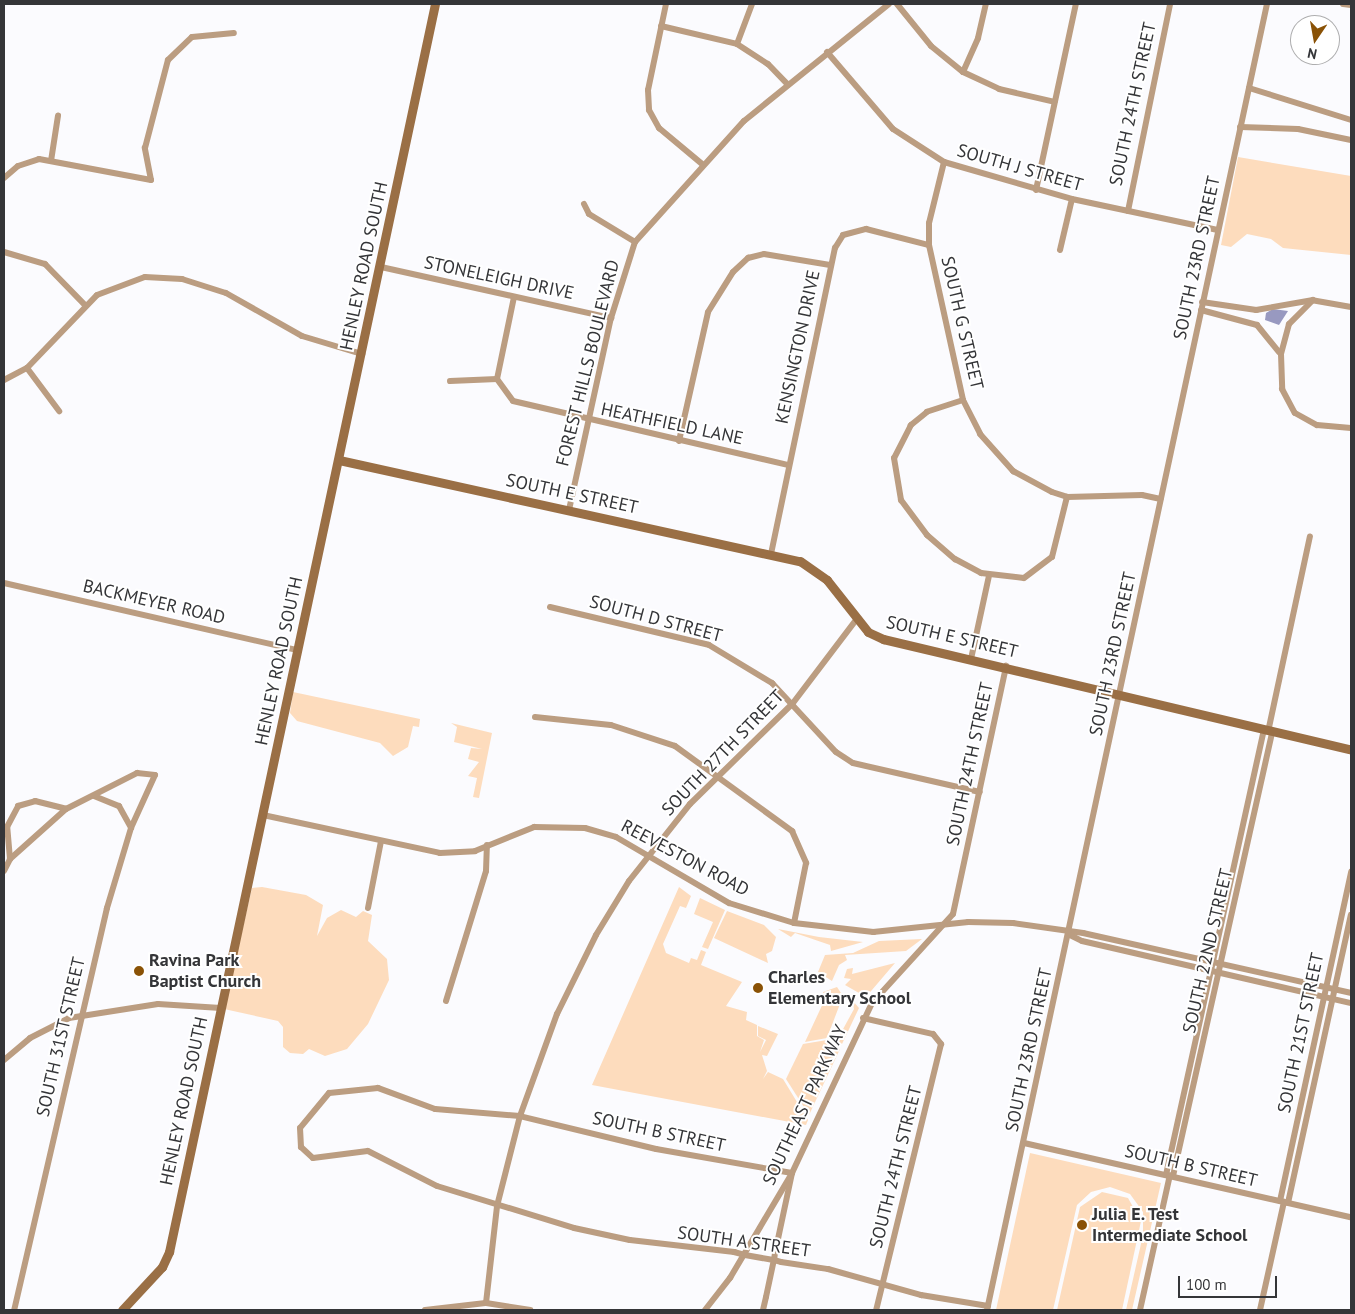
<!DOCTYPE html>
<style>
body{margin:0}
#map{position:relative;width:1355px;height:1314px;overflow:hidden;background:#fbfbfe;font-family:"PT Sans",sans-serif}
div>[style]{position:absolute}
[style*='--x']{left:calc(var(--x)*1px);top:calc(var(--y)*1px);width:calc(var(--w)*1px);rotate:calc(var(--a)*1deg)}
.green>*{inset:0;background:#fddcbd}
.water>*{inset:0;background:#9899c0}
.street>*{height:6px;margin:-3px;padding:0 3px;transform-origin:3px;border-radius:3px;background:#bb9d81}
.secondary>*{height:9px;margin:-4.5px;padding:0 4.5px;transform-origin:4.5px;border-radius:4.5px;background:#9a6f45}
.dots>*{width:14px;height:14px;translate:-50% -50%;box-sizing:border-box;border:2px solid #fff;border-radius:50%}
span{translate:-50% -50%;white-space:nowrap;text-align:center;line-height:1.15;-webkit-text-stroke:4px #fff;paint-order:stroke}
.street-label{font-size:18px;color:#343538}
.poi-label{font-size:18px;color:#343538;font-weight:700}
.left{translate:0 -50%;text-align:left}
.frame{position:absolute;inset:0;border:5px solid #343538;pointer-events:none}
.north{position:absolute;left:1290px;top:15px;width:50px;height:50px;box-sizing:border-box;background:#fff;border:1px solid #aeaeaf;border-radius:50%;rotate:192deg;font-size:14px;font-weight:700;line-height:20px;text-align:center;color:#343538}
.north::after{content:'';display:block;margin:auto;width:18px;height:22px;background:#8a5206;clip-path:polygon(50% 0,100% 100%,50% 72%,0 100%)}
.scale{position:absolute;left:1178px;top:1276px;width:99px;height:22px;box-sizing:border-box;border:2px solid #343538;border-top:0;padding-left:6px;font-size:15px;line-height:18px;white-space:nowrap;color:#343538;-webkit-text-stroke:4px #fff;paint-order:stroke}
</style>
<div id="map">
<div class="green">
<div style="clip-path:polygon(1238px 157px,1351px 176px,1351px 255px,1283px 248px,1271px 239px,1247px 234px,1231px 247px,1221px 245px)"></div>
<div style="clip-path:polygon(293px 692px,420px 719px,419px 727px,413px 726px,408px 747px,393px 756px,380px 743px,297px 721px,290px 713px)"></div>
<div style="clip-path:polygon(451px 723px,492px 733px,479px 798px,473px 797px,477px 778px,468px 776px,479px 762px,468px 759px,471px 748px,482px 749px,454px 742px,457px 727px)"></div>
<div style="clip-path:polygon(262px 887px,306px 895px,323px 905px,317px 936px,327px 918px,341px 910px,356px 917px,363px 911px,372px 915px,368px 941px,387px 959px,389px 980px,368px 1024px,347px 1049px,325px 1056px,309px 1049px,303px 1054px,290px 1053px,283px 1047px,283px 1027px,278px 1021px,224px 1009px,252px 888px)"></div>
<div style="clip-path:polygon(679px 887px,691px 896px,686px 908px,680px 906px,663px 944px,666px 953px,689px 963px,691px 958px,697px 960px,701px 950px,706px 952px,701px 965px,742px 982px,726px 1006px,747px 1012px,746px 1020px,757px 1025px,757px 1036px,764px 1040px,760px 1052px,766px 1040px,758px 1036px,758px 1026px,778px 1034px,767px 1056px,762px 1055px,767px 1071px,763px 1079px,768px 1072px,783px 1079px,808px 1120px,806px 1125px,592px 1085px)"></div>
<div style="clip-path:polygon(700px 898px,725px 910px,708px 949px,702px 947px,713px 922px,694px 914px)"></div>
<div style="clip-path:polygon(727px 911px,764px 925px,776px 937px,772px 951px,766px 954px,768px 963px,714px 938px)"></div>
<div style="clip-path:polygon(778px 929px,819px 937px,863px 942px,831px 951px,830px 945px,795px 933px,791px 937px)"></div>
<div style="clip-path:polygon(922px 939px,906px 951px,845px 955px,847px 960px,839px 965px,832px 981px,818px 972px,825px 955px,853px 953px,879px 941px)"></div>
<div style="clip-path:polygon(895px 963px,866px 997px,845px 985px,851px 979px,844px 978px,847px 969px,853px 968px,852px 974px)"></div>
<div style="clip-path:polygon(837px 987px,843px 996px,827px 1038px,805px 1042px,825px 999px,823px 992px)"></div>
<div style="clip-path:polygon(852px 1000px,859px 1008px,842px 1044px,836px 1042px,854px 1009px)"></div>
<div style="clip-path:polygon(827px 1040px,840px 1049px,809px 1115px,786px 1079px,803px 1044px)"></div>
<div style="clip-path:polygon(1030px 1153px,1161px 1183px,1132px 1310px,1126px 1310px,1143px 1235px,1143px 1212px,1130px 1194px,1110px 1187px,1091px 1192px,1077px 1205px,1053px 1310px,996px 1310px)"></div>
<div style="clip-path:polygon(1102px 1192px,1128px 1198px,1141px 1221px,1122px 1310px,1057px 1310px,1080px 1207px)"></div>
</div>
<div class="water">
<div style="clip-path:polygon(1273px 309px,1288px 311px,1279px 325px,1265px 320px,1266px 313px)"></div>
</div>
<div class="street">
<div style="--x:666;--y:4;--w:88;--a:101.8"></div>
<div style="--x:648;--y:90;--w:20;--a:87"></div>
<div style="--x:649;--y:110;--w:21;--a:61"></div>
<div style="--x:659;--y:128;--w:56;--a:39.9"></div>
<div style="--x:897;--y:4;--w:54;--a:51"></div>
<div style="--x:931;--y:46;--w:41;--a:39.1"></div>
<div style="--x:963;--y:72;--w:40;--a:25"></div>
<div style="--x:999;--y:89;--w:57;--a:13.1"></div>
<div style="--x:1343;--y:4;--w:8;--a:7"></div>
<div style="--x:661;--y:26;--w:78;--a:13.3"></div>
<div style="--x:737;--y:44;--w:37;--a:33"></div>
<div style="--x:768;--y:64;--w:29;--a:46"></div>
<div style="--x:737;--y:44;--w:43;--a:-69.4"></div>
<div style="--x:827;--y:52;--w:101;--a:49.4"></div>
<div style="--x:893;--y:129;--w:61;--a:32.9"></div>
<div style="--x:944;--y:162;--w:133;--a:16.1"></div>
<div style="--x:1072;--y:199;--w:149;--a:12"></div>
<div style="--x:963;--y:72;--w:37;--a:-66"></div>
<div style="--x:978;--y:38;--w:35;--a:-77"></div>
<div style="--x:1249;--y:88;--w:107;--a:17.4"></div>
<div style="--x:1240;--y:127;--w:58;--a:2"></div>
<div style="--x:1298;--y:129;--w:54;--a:11.7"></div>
<div style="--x:51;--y:161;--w:46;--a:-81.2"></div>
<div style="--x:944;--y:162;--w:63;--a:103.8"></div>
<div style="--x:929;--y:223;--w:22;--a:90"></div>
<div style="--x:929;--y:245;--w:159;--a:77.6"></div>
<div style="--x:963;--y:400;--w:38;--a:63"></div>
<div style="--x:980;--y:434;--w:50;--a:48.3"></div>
<div style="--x:1013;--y:471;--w:44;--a:28.3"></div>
<div style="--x:1052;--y:492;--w:16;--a:18"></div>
<div style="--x:1067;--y:497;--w:75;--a:-1.5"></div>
<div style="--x:1142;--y:495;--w:19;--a:12"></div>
<div style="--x:4;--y:178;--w:18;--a:-41"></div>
<div style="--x:18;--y:166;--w:22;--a:-18"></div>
<div style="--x:39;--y:159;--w:114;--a:10.6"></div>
<div style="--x:151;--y:180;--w:33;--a:-101"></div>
<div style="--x:145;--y:148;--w:91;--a:-75.4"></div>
<div style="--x:168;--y:60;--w:33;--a:-44"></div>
<div style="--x:192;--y:37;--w:42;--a:-5.4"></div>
<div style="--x:1036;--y:190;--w:190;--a:-77.9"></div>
<div style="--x:584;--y:204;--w:11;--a:63"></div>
<div style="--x:589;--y:214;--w:54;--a:31.3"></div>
<div style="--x:1128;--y:211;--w:211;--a:-78.5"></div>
<div style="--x:1060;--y:250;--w:52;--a:-76.8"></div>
<div style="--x:4;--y:252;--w:43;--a:16.3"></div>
<div style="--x:45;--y:264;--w:57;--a:45.7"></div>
<div style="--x:381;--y:267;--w:236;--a:12.5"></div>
<div style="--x:514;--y:297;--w:84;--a:101.7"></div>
<div style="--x:497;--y:379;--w:27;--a:54"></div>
<div style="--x:513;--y:401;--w:283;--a:13.1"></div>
<div style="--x:1202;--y:302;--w:55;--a:8.4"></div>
<div style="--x:1256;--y:310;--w:58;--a:-10"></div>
<div style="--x:1351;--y:307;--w:39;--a:-170"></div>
<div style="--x:1313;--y:300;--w:34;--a:135"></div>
<div style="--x:1289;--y:324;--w:31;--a:105"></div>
<div style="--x:1281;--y:354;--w:35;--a:88"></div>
<div style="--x:1282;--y:389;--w:27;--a:62"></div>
<div style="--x:1295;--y:413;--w:25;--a:29"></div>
<div style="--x:1317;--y:425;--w:34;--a:5"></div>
<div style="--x:1201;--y:310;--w:58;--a:15"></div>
<div style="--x:1257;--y:325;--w:35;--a:51"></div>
<div style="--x:27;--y:368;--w:54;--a:53.3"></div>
<div style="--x:4;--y:380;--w:26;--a:-28"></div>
<div style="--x:27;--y:368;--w:101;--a:-46.2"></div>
<div style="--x:97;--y:295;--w:51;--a:-20.6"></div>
<div style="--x:145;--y:277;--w:37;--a:3"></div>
<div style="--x:182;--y:279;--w:46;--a:17.7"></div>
<div style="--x:226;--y:293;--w:87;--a:29.5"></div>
<div style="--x:302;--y:336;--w:63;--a:16.7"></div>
<div style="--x:450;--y:381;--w:47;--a:-2.4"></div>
<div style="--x:963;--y:400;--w:38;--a:162"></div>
<div style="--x:927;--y:412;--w:21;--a:141"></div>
<div style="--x:911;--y:425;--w:37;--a:117"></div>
<div style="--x:894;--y:458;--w:43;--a:80.5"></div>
<div style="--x:901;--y:500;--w:44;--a:53.4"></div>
<div style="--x:927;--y:535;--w:37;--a:41"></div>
<div style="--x:955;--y:559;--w:30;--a:28"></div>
<div style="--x:981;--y:573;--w:43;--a:6.6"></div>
<div style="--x:1024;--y:578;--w:35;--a:-37"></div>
<div style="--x:1052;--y:557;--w:62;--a:-76"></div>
<div style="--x:679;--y:441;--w:132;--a:-77.3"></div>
<div style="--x:708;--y:312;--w:47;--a:-58"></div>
<div style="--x:733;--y:272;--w:21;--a:-43"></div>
<div style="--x:748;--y:258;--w:16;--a:-14"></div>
<div style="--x:764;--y:254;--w:67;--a:9.5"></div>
<div style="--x:569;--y:510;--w:197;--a:-77.7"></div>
<div style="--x:611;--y:318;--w:80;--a:-72.5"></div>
<div style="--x:635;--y:242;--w:163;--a:-48"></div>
<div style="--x:744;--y:121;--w:186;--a:-38.9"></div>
<div style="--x:771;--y:554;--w:313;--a:-78.2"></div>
<div style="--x:835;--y:248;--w:15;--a:-58"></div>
<div style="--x:843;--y:235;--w:24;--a:-15"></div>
<div style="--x:866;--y:229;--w:65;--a:14.3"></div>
<div style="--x:4;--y:583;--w:301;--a:12.9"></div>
<div style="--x:550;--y:607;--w:163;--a:13.4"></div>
<div style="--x:709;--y:645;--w:74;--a:31.1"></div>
<div style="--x:772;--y:683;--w:94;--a:47.2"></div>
<div style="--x:836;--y:752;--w:20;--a:33"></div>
<div style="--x:853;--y:763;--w:130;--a:12.9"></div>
<div style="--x:971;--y:659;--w:85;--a:-77.8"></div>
<div style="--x:535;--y:717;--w:76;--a:6"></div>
<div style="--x:611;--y:725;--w:67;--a:18.2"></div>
<div style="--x:675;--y:746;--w:145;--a:36"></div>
<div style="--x:792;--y:831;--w:35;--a:66"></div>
<div style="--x:806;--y:863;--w:61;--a:101.3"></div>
<div style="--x:1268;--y:732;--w:200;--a:-77.9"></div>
<div style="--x:94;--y:796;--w:27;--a:22"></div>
<div style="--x:119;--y:806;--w:25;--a:61"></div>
<div style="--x:263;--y:815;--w:181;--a:12.1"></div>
<div style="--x:440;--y:853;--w:35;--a:-3"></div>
<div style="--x:475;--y:851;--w:64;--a:-22.1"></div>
<div style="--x:534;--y:827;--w:51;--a:1.1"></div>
<div style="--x:585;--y:828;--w:32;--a:16"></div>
<div style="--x:616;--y:837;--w:131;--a:30.3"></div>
<div style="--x:729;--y:903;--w:68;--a:17.1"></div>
<div style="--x:794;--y:923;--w:80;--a:6.5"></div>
<div style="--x:873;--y:932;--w:96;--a:-6"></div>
<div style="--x:968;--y:922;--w:45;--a:1.3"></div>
<div style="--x:1013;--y:923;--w:71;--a:8.1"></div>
<div style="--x:1083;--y:933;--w:275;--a:12.6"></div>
<div style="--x:10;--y:859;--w:32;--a:-95"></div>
<div style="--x:7;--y:827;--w:24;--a:-62"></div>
<div style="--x:18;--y:806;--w:18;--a:-16"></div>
<div style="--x:35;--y:801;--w:32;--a:14"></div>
<div style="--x:4;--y:871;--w:13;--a:-63"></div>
<div style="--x:10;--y:859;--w:75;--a:-41.8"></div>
<div style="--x:66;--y:809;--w:80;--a:-26.9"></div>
<div style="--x:137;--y:773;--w:18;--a:6"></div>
<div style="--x:155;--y:775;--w:58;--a:114.4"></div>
<div style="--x:131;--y:828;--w:84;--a:106.7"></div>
<div style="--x:107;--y:908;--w:413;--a:103"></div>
<div style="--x:368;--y:908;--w:68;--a:-79"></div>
<div style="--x:1070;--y:935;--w:13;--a:27"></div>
<div style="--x:1082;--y:941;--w:276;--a:13"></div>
<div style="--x:446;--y:1001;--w:136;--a:-72.9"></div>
<div style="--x:486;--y:871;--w:26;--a:-88"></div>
<div style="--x:863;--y:1018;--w:72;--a:12.9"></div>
<div style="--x:933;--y:1034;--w:13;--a:51"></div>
<div style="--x:941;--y:1044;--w:274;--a:103.7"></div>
<div style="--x:4;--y:1060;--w:34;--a:-40"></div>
<div style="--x:30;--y:1038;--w:44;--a:-27.1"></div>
<div style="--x:69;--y:1018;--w:90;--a:-8.9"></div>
<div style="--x:158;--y:1004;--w:63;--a:3.6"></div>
<div style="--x:1024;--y:1143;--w:335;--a:12.8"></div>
<div style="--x:1166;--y:1175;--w:455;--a:-77.6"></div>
<div style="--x:1173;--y:1176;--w:455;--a:-77.4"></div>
<div style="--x:1280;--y:1201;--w:337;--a:-77.8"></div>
<div style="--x:1288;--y:1203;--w:295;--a:-77.7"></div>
<div style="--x:486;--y:1303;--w:98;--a:-83.5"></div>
<div style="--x:497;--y:1206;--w:93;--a:-75.7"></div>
<div style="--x:520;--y:1116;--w:109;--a:-70.1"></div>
<div style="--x:557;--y:1014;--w:88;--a:-63.7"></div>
<div style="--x:596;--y:935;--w:63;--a:-58.6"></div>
<div style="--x:629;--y:881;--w:98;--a:-51.6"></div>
<div style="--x:690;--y:804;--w:144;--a:-44.4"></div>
<div style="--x:793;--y:703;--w:104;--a:-52.8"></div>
<div style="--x:425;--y:1310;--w:61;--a:-6.5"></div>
<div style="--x:486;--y:1303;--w:45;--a:9"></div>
<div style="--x:705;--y:1310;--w:41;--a:-52"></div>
<div style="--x:730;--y:1278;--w:122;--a:-59.4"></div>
<div style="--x:792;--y:1173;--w:188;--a:-64.8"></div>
<div style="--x:872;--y:1003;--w:120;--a:-47.7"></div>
<div style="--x:953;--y:914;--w:254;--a:-77.9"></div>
<div style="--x:763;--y:1310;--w:13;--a:-77"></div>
<div style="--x:766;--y:1297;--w:38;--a:-78"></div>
<div style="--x:774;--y:1260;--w:7;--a:-82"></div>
<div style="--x:775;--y:1253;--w:82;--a:-78"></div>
<div style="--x:792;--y:1173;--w:138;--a:-170"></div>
<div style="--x:656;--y:1149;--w:140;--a:-166.4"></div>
<div style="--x:520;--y:1116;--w:85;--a:-175.3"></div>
<div style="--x:435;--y:1109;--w:61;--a:-159.8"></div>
<div style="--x:378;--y:1088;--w:49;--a:174.2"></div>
<div style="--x:329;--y:1093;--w:45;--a:129.6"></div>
<div style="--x:300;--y:1128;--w:19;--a:87"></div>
<div style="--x:301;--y:1147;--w:16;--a:43"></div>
<div style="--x:313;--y:1158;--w:55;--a:-7.3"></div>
<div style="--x:368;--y:1151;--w:77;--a:26.9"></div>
<div style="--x:437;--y:1186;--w:143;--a:17"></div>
<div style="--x:574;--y:1228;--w:57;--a:12.1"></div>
<div style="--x:630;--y:1240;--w:105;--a:6.6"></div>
<div style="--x:734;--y:1252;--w:11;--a:15"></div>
<div style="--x:745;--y:1255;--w:29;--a:10"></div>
<div style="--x:774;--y:1260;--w:7;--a:16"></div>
<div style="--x:781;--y:1262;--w:48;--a:8.5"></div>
<div style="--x:828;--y:1269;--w:97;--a:15.6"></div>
<div style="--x:921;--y:1295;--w:68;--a:9.3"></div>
<div style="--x:987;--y:1310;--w:1336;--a:-77.9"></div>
<div style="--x:1140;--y:1310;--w:138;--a:-77.5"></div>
<div style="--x:1260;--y:1310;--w:111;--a:-77.5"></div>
</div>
<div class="secondary">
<div style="--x:339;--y:460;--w:472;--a:12.4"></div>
<div style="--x:800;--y:561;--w:33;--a:35"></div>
<div style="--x:827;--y:580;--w:66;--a:51.7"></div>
<div style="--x:868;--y:632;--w:17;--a:25"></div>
<div style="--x:883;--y:639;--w:481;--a:13.3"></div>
<div style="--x:122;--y:1310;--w:59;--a:-47.1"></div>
<div style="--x:162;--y:1267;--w:17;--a:-65"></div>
<div style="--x:169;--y:1252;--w:1276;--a:-77.97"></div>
</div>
<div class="dots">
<div style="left:139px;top:971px;background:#8a5206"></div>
<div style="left:758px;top:988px;background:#8a5206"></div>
<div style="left:1082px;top:1225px;background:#8a5206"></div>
</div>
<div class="street-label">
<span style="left:1133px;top:104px;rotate:-78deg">SOUTH 24TH STREET</span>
<span style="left:1020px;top:168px;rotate:16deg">SOUTH J STREET</span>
<span style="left:1197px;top:258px;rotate:-78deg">SOUTH 23RD STREET</span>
<span style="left:364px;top:266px;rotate:-78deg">HENLEY ROAD SOUTH</span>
<span style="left:499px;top:278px;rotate:12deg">STONELEIGH DRIVE</span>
<span style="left:962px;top:323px;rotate:77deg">SOUTH G STREET</span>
<span style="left:798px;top:347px;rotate:-78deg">KENSINGTON DRIVE</span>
<span style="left:588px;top:363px;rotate:-76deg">FOREST HILLS BOULEVARD</span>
<span style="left:672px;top:424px;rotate:12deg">HEATHFIELD LANE</span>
<span style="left:572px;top:494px;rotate:12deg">SOUTH E STREET</span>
<span style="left:154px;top:602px;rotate:13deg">BACKMEYER ROAD</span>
<span style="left:656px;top:619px;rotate:15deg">SOUTH D STREET</span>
<span style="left:952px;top:637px;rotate:13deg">SOUTH E STREET</span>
<span style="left:1113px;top:654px;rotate:-78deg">SOUTH 23RD STREET</span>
<span style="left:279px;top:661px;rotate:-78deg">HENLEY ROAD SOUTH</span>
<span style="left:723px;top:753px;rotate:-46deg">SOUTH 27TH STREET</span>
<span style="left:970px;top:764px;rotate:-78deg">SOUTH 24TH STREET</span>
<span style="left:685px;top:858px;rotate:28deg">REEVESTON ROAD</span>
<span style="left:1208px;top:951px;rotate:-77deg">SOUTH 22ND STREET</span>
<span style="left:1301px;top:1033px;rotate:-78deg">SOUTH 21ST STREET</span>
<span style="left:61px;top:1037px;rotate:-77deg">SOUTH 31ST STREET</span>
<span style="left:1029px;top:1050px;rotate:-78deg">SOUTH 23RD STREET</span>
<span style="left:184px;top:1101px;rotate:-78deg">HENLEY ROAD SOUTH</span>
<span style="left:805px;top:1105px;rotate:-65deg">SOUTHEAST PARKWAY</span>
<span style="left:659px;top:1132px;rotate:12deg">SOUTH B STREET</span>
<span style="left:1191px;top:1166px;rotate:13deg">SOUTH B STREET</span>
<span style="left:896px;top:1167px;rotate:-76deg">SOUTH 24TH STREET</span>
<span style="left:744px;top:1242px;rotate:8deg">SOUTH A STREET</span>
</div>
<div class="poi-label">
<span class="left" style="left:149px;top:971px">Ravina Park<br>Baptist Church</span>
<span class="left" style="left:768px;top:988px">Charles<br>Elementary School</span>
<span class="left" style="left:1092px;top:1225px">Julia E. Test<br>Intermediate School</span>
</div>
<div class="frame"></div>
<div class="north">N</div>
<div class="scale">100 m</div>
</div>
